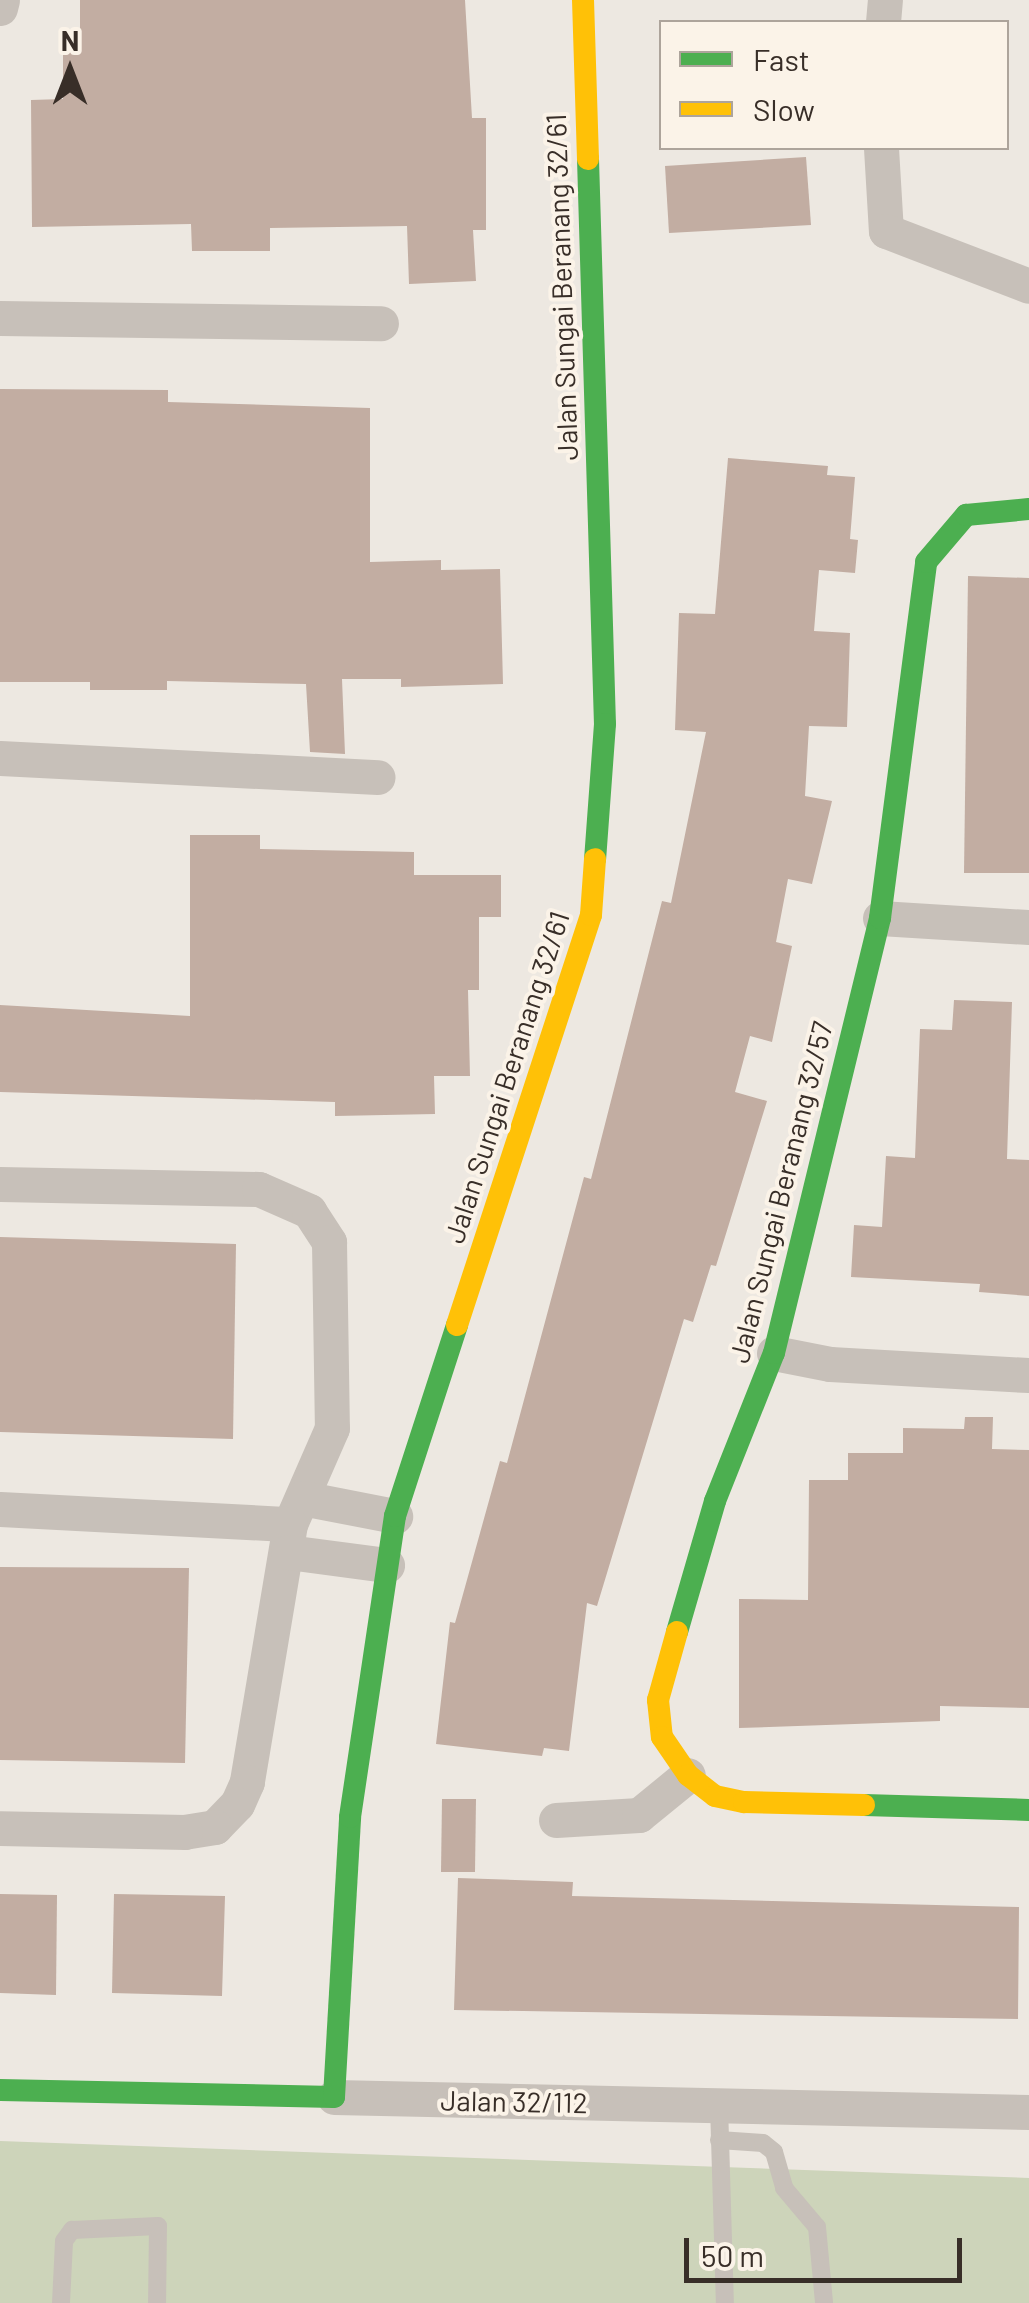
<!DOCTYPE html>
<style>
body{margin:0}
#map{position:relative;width:1029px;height:2303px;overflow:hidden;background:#ede8e1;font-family:Barlow,sans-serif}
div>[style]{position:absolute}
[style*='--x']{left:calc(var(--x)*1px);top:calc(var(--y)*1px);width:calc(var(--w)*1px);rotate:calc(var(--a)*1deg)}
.green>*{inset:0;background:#cdd4ba}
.building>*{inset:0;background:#c2ada2}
.lane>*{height:18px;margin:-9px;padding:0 9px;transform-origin:9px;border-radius:9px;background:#c7c0b9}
.street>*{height:35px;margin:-17.5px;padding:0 17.5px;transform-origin:17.5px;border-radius:17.5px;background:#c7c0b9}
.fast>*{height:22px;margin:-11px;padding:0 11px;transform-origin:11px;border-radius:11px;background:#4caf50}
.slow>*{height:22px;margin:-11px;padding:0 11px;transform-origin:11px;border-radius:11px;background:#ffc107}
span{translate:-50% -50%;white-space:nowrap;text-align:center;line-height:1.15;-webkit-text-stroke:8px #fbf3e8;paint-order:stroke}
.street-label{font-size:28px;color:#382e28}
.legend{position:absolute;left:659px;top:20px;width:350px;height:130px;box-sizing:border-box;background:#fbf3e8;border:2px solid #ada49b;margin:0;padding:12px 18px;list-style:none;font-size:30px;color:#382e28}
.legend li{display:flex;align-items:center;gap:20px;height:50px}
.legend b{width:50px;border:2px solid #ada49b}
.north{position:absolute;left:20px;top:20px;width:100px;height:100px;-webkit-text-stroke:8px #fbf3e8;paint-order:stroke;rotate:0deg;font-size:28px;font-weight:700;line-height:40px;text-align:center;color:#382e28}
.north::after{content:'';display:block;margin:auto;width:35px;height:45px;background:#382e28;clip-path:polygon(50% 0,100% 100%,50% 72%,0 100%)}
.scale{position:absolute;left:684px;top:2238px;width:278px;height:45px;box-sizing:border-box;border:5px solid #382e28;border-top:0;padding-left:12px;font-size:30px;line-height:35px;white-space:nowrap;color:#382e28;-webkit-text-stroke:8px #fbf3e8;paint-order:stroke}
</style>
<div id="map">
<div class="green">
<div style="clip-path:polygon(0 2141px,1029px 2178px,1029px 2303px,0 2303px)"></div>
</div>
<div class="building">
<div style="clip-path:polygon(80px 0,465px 0,472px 118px,486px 118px,486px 230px,473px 230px,476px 281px,409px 284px,407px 226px,270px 228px,270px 251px,192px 251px,191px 224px,32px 227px,31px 100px,63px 99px,63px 47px,80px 47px)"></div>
<div style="clip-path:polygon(806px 157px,811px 225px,669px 233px,665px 166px)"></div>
<div style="clip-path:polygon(0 389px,168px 390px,168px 402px,370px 408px,370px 562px,441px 560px,441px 570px,500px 569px,503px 684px,401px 687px,401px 679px,342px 679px,345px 754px,310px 752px,306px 684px,167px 681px,167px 690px,90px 690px,90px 682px,0 682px)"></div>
<div style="clip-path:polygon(728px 458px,828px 466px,827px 475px,855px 477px,850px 539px,858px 540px,855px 573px,819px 570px,814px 631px,850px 633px,847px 727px,809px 726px,805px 796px,832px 801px,812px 884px,788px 879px,776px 942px,792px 946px,772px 1042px,750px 1036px,735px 1092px,767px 1101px,716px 1266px,711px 1265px,693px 1322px,684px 1319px,597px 1606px,587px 1603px,569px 1751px,544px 1748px,542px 1756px,436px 1744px,450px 1622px,455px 1623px,500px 1461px,507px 1463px,584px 1177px,591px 1179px,662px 901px,671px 903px,706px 732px,675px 730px,679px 613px,715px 614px)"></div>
<div style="clip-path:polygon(968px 576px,1029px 578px,1029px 873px,964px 873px)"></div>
<div style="clip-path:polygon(190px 835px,260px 835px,260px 849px,414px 852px,414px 875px,501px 875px,501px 917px,479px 917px,479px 990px,468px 990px,470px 1076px,434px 1076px,435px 1114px,335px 1116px,335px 1102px,0 1092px,0 1005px,190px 1016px)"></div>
<div style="clip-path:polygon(954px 1000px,1012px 1002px,1007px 1159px,1029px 1160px,1029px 1296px,979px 1292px,980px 1284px,851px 1277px,854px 1225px,882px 1227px,886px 1156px,915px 1158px,920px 1029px,952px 1030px)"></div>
<div style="clip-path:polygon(0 1237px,236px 1244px,233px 1439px,0 1432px)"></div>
<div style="clip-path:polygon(965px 1417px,993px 1417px,992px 1449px,1029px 1450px,1029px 1708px,940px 1706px,940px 1721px,739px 1728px,739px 1599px,808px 1600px,809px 1480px,848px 1480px,848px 1453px,903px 1453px,903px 1428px,964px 1429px)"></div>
<div style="clip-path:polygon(0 1567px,189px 1568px,185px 1763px,0 1760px)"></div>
<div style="clip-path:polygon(442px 1799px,476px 1799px,475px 1872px,441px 1872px)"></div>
<div style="clip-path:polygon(458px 1878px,573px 1882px,572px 1896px,1019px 1907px,1018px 2019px,454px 2010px)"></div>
<div style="clip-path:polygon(0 1894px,57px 1895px,56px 1995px,0 1993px)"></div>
<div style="clip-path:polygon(114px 1894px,225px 1896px,222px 1996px,112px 1993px)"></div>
</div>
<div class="lane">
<div style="--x:719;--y:2105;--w:198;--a:88.3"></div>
<div style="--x:719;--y:2140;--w:44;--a:3.9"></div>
<div style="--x:763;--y:2143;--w:14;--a:39"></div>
<div style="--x:774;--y:2152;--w:37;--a:74"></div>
<div style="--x:784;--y:2188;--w:51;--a:49.8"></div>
<div style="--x:817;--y:2227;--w:76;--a:84.7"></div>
<div style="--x:61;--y:2303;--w:62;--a:-87.2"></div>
<div style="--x:64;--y:2241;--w:14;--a:-54"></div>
<div style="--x:72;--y:2230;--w:86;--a:-2.7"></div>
<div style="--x:158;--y:2226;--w:77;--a:90.7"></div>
</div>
<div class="street">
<div style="--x:0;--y:8;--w:8;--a:-76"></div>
<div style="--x:883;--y:22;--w:22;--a:-85"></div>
<div style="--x:881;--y:148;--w:83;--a:86.6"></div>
<div style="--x:886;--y:231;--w:153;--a:21"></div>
<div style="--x:0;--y:318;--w:381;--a:0.8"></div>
<div style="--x:0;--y:758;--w:378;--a:2.9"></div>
<div style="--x:880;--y:918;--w:149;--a:3.5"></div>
<div style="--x:0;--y:1184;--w:259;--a:1.1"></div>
<div style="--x:259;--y:1189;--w:55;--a:23.7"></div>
<div style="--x:309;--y:1211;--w:37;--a:57"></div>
<div style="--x:329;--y:1242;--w:186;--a:89.1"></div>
<div style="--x:332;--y:1428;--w:105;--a:113.6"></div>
<div style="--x:290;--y:1524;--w:262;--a:99.5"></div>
<div style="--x:247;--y:1782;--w:24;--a:114"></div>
<div style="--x:237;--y:1804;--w:32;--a:134"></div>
<div style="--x:215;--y:1827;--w:30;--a:171"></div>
<div style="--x:185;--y:1832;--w:185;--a:-178.8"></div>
<div style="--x:774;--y:1353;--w:57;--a:11.1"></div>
<div style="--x:830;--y:1364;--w:199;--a:3.2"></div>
<div style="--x:302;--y:1498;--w:95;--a:11"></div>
<div style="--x:0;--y:1509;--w:290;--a:3"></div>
<div style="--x:288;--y:1552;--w:100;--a:7.5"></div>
<div style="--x:556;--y:1820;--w:83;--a:-3.4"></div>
<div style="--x:639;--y:1815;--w:63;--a:-39.2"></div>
<div style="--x:334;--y:2097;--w:695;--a:1.24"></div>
</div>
<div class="fast">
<div style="--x:588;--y:159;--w:565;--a:88.28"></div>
<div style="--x:605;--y:724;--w:135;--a:94.2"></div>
<div style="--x:677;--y:1632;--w:136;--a:-73.8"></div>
<div style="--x:715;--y:1501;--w:159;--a:-68.3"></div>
<div style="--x:774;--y:1353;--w:448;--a:-76.3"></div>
<div style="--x:880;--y:918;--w:359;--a:-82.6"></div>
<div style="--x:926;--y:562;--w:62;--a:-49.6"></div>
<div style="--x:966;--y:515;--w:63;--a:-5.4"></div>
<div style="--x:864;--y:1805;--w:165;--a:1.7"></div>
<div style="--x:0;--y:2090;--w:334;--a:1.2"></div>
<div style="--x:334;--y:2097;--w:280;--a:-86.7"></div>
<div style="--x:350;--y:1817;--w:304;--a:-81.5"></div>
<div style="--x:395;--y:1516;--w:201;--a:-72"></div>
</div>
<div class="slow">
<div style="--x:583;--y:0;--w:159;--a:88.2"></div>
<div style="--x:457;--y:1325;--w:431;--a:-71.9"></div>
<div style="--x:591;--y:915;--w:56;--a:-85.9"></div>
<div style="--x:677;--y:1632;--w:71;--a:105.6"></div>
<div style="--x:658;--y:1700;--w:37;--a:84"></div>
<div style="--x:662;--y:1737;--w:46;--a:55.6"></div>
<div style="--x:688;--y:1775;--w:34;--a:38"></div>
<div style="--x:715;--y:1796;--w:30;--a:12"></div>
<div style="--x:744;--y:1802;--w:120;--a:1.4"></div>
</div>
<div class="street-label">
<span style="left:561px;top:287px;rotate:-92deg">Jalan Sungai Beranang 32/61</span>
<span style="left:506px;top:1077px;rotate:-72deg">Jalan Sungai Beranang 32/61</span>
<span style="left:780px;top:1192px;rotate:-76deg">Jalan Sungai Beranang 32/57</span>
<span style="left:514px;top:2101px;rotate:1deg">Jalan 32/112</span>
</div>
<ul class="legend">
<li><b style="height:12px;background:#4caf50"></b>Fast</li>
<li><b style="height:12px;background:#ffc107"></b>Slow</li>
</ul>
<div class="north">N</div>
<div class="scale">50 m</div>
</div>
